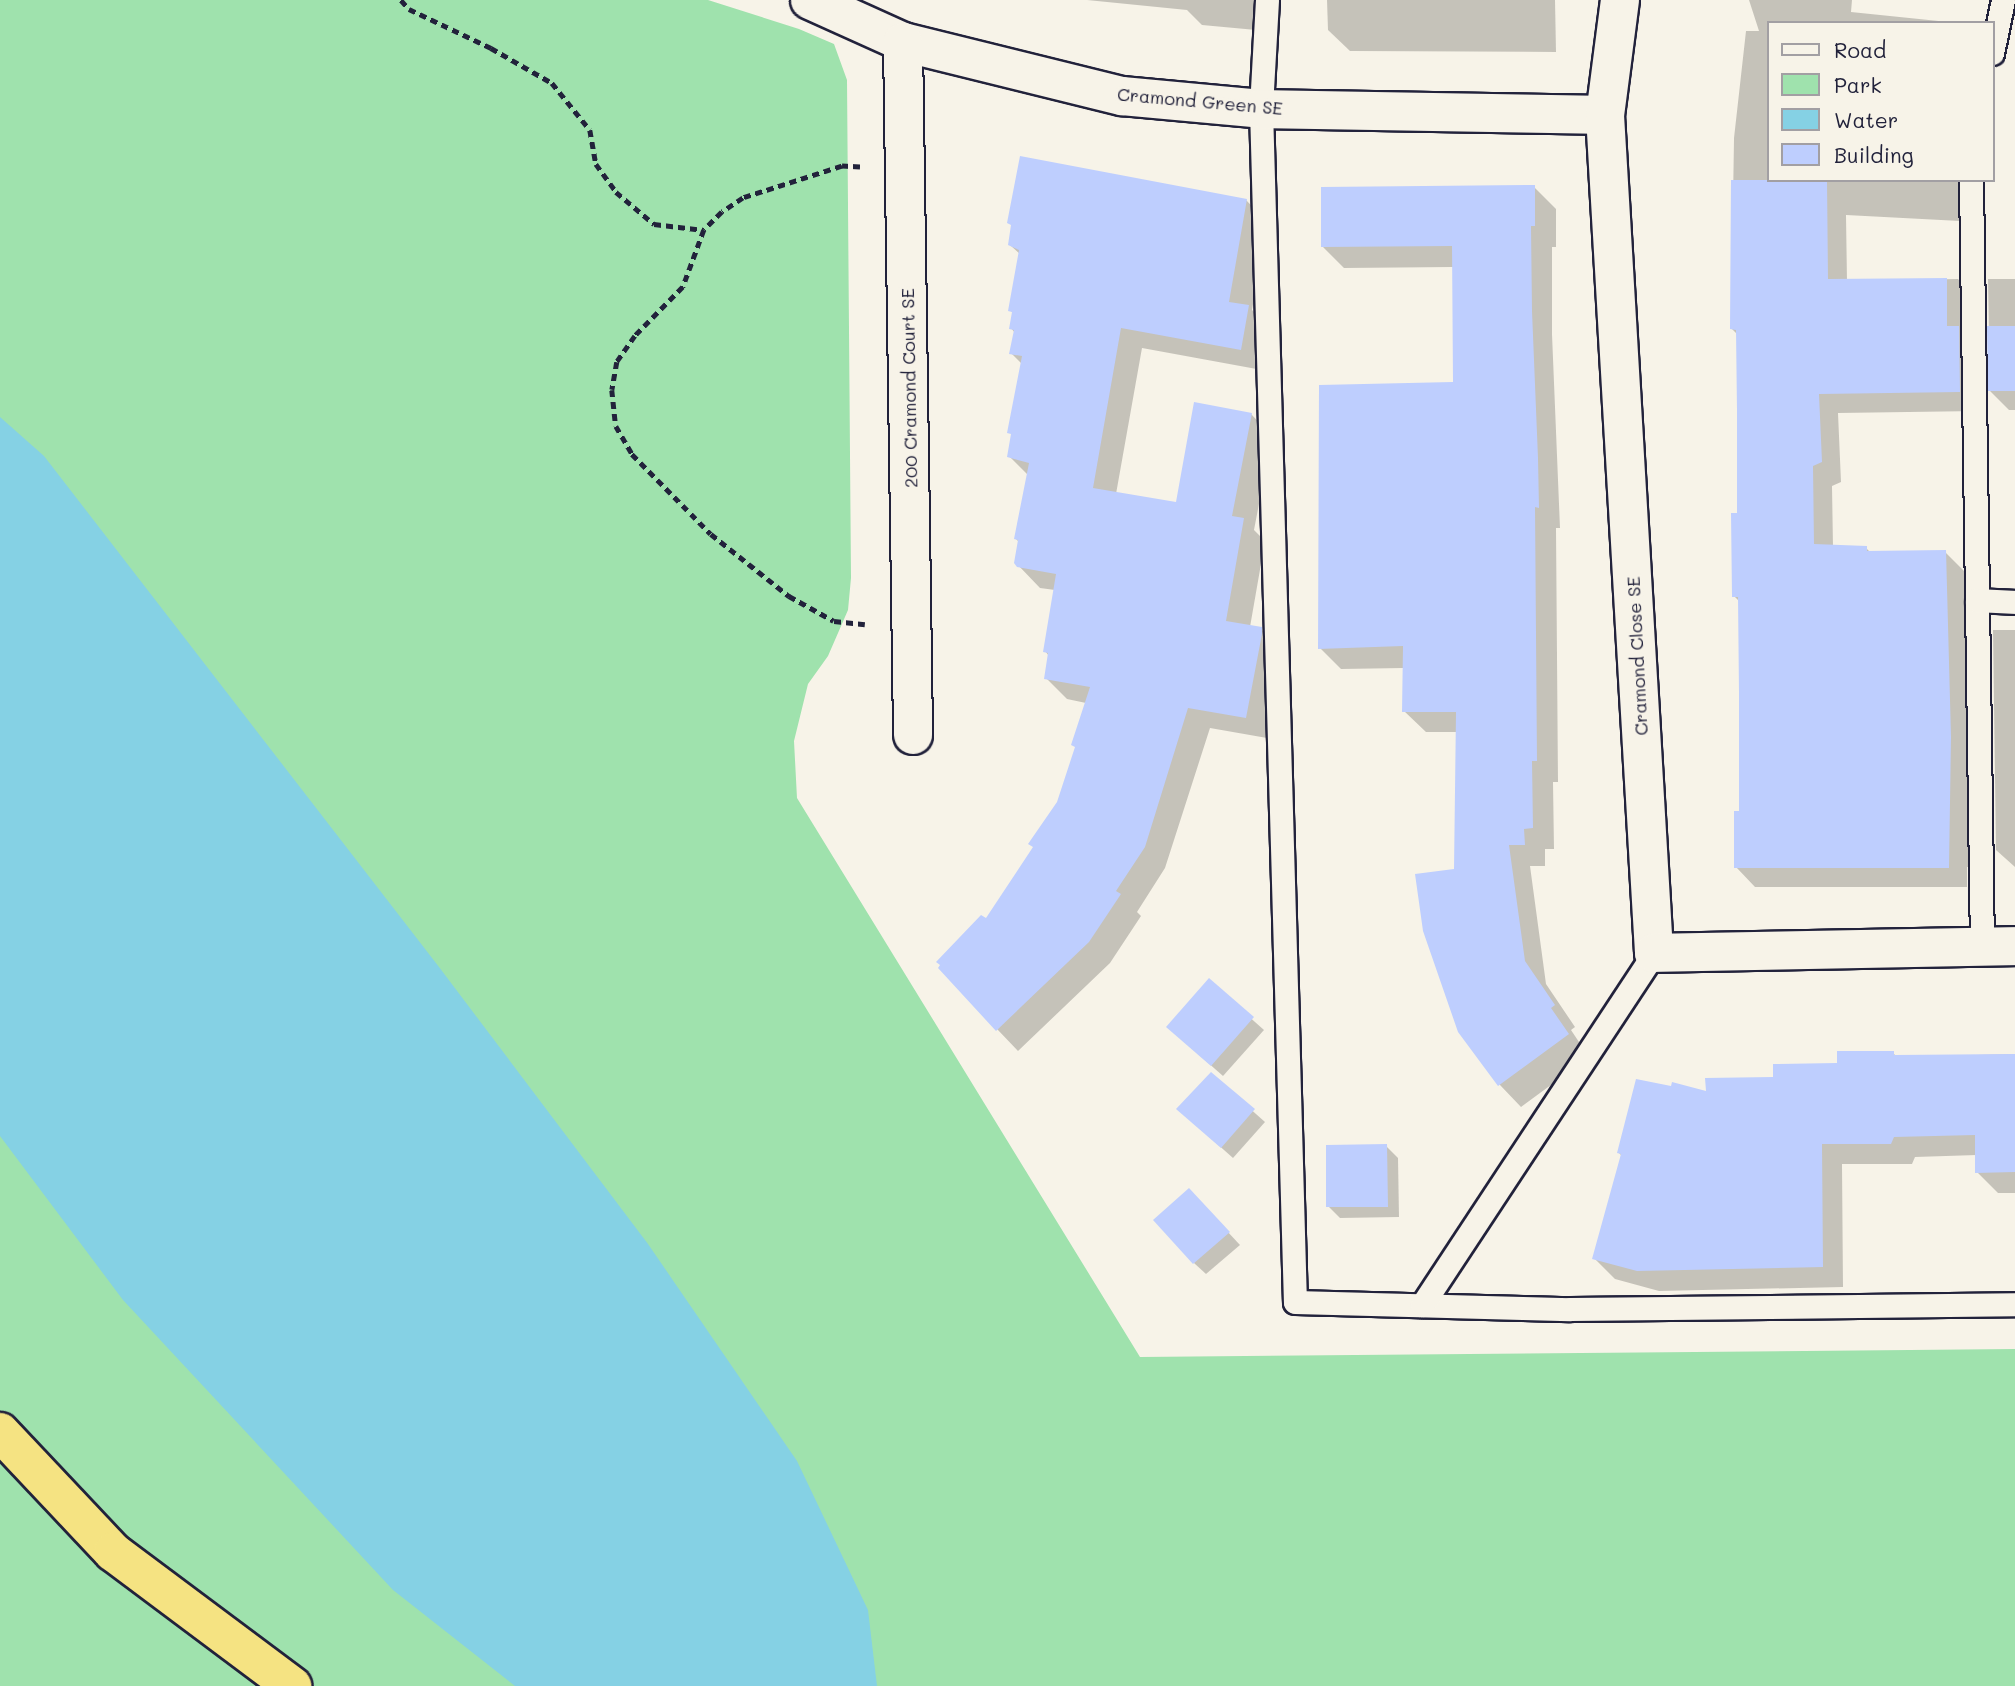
<!DOCTYPE html>
<style>
body{margin:0}
#map{position:relative;width:2015px;height:1686px;overflow:hidden;background:#f7f3e8;font-family:Mali,sans-serif}
div>[style]{position:absolute}
[style*='--x']{left:calc(var(--x)*1px);top:calc(var(--y)*1px);width:calc(var(--w)*1px);rotate:calc(var(--a)*1deg)}
.green>*{inset:0;background:#9fe2ad}
.water>*{inset:0;background:#85d1e4}
.shadow>*{inset:0;background:#0003}
.building>*{inset:0;background:#becefe}
.path>*{height:4.5px;margin-top:-2.25px;transform-origin:0;background:repeating-linear-gradient(90deg,#22223b 0 7px,transparent 0 12px)}
.roads{filter:drop-shadow(2px 0 #22223b) drop-shadow(-2px 0 #22223b) drop-shadow(0 2px #22223b) drop-shadow(0 -2px #22223b)}
.service>*{height:23px;margin:-11.5px;padding:0 11.5px;transform-origin:11.5px;border-radius:11.5px;background:#f7f3e8}
.minor>*{height:38px;margin:-19px;padding:0 19px;transform-origin:19px;border-radius:19px;background:#f7f3e8}
.motorway>*{height:38px;margin:-19px;padding:0 19px;transform-origin:19px;border-radius:19px;background:#f5e382}
span{translate:-50% -50%;white-space:nowrap;text-align:center;line-height:1.15;-webkit-text-stroke:6px #f7f3e8;paint-order:stroke}
.street-label{font-size:18px;color:#22223b}
.legend{position:absolute;left:1767px;top:21px;width:228px;height:161px;box-sizing:border-box;background:#f7f3e8;border:2px solid #a29fa3;margin:0;padding:9px 12px;list-style:none;font-size:21px;color:#22223b}
.legend li{display:flex;align-items:center;gap:14px;height:35px}
.legend b{width:35px;border:2px solid #a29fa3}
</style>
<div id="map">
<div class="green">
<div style="clip-path:polygon(0 0,708px 0,799px 29px,834px 44px,847px 80px,851px 578px,848px 610px,828px 656px,808px 684px,794px 741px,797px 798px,1140px 1357px,2015px 1349px,2015px 1686px,0 1686px)"></div>
</div>
<div class="water">
<div style="clip-path:polygon(0 417px,44px 456px,439px 967px,648px 1244px,797px 1461px,868px 1610px,877px 1686px,515px 1686px,393px 1590px,123px 1300px,0 1136px)"></div>
</div>
<div class="shadow">
<div style="clip-path:polygon(1087px 0,1258px 0,1256px 30px,1202px 25px,1187px 10px)"></div>
<div style="clip-path:polygon(1327px 0,1555px 0,1556px 52px,1350px 51px,1328px 30px)"></div>
<div style="clip-path:polygon(1749px 0,1852px 0,1851px 12px,1958px 23px,1768px 23px,1768px 180px,1962px 180px,1960px 221px,1846px 215px,1847px 281px,1958px 279px,1977px 299px,1979px 411px,1838px 413px,1841px 482px,1832px 486px,1833px 547px,1866px 548px,1870px 552px,1945px 552px,1965px 572px,1985px 868px,1967px 867px,1967px 887px,1755px 887px,1736px 867px,1741px 813px,1740px 602px,1734px 596px,1738px 515px,1737px 334px,1731px 328px,1734px 138px,1746px 31px,1759px 31px)"></div>
<div style="clip-path:polygon(1534px 187px,1556px 209px,1556px 247px,1552px 247px,1552px 334px,1560px 528px,1556px 528px,1558px 782px,1553px 782px,1554px 849px,1545px 849px,1545px 866px,1530px 866px,1546px 984px,1575px 1027px,1571px 1030px,1589px 1057px,1521px 1107px,1500px 1085px,1459px 1031px,1456px 870px,1458px 732px,1426px 732px,1404px 711px,1404px 668px,1341px 669px,1320px 648px,1454px 384px,1453px 267px,1344px 268px,1323px 247px)"></div>
<div style="clip-path:polygon(1246px 200px,1267px 222px,1252px 310px,1270px 328px,1262px 370px,1142px 348px,1116px 494px,1177px 504px,1251px 414px,1272px 436px,1254px 530px,1265px 541px,1250px 627px,1261px 629px,1282px 650px,1267px 738px,1210px 728px,1165px 868px,1137px 912px,1141px 916px,1110px 963px,1018px 1051px,997px 1029px,986px 921px,1034px 847px,1058px 803px,1077px 748px,1086px 703px,1067px 699px,1046px 678px,1049px 656px,1045px 651px,1055px 590px,1040px 588px,1016px 563px,1019px 542px,1016px 539px,1028px 475px,1009px 456px,1022px 364px,1011px 353px,1015px 333px,1011px 328px,1014px 314px,1010px 310px,1020px 254px,1010px 245px)"></div>
<div style="clip-path:polygon(1988px 279px,2015px 279px,2015px 410px,2009px 410px,1990px 391px)"></div>
<div style="clip-path:polygon(1993px 630px,2015px 630px,2015px 867px,1996px 850px)"></div>
<div style="clip-path:polygon(1209px 981px,1264px 1030px,1223px 1076px,1180px 1038px)"></div>
<div style="clip-path:polygon(1893px 1053px,1897px 1057px,2015px 1054px,2015px 1193px,1998px 1193px,1977px 1172px,1977px 1155px,1915px 1157px,1912px 1164px,1842px 1164px,1843px 1287px,1659px 1291px,1615px 1279px,1594px 1258px,1622px 1156px,1619px 1153px,1707px 1093px)"></div>
<div style="clip-path:polygon(1211px 1074px,1265px 1122px,1233px 1158px,1178px 1109px)"></div>
<div style="clip-path:polygon(1386px 1146px,1398px 1158px,1399px 1217px,1340px 1218px,1328px 1206px)"></div>
<div style="clip-path:polygon(1200px 1202px,1240px 1245px,1206px 1274px,1194px 1263px)"></div>
</div>
<div class="building">
<div style="clip-path:polygon(1020px 156px,1247px 199px,1229px 302px,1249px 305px,1241px 350px,1121px 328px,1093px 488px,1176px 502px,1194px 402px,1252px 413px,1232px 516px,1244px 518px,1226px 621px,1262px 627px,1262px 634px,1246px 718px,1188px 708px,1145px 847px,1116px 891px,1121px 894px,1089px 942px,996px 1031px,938px 968px,940px 965px,936px 962px,981px 915px,986px 918px,1033px 847px,1028px 844px,1057px 802px,1075px 747px,1071px 745px,1090px 687px,1044px 679px,1048px 653px,1043px 652px,1056px 574px,1017px 567px,1014px 563px,1018px 540px,1014px 539px,1029px 463px,1007px 457px,1011px 434px,1007px 433px,1022px 356px,1009px 354px,1014px 330px,1009px 329px,1012px 312px,1008px 311px,1019px 250px,1008px 245px,1011px 225px,1007px 223px)"></div>
<div style="clip-path:polygon(1731px 180px,1827px 180px,1828px 279px,1947px 278px,1947px 326px,1959px 326px,1960px 392px,1819px 394px,1822px 462px,1813px 466px,1814px 544px,1867px 546px,1867px 551px,1946px 550px,1951px 737px,1949px 868px,1734px 868px,1734px 811px,1739px 811px,1739px 694px,1738px 597px,1732px 597px,1731px 513px,1737px 513px,1737px 411px,1736px 330px,1730px 329px)"></div>
<div style="clip-path:polygon(1535px 185px,1535px 226px,1531px 226px,1532px 311px,1538px 458px,1539px 508px,1535px 507px,1537px 761px,1532px 761px,1533px 828px,1524px 829px,1525px 845px,1509px 845px,1525px 961px,1555px 1005px,1551px 1008px,1569px 1034px,1498px 1086px,1458px 1032px,1423px 931px,1415px 874px,1454px 869px,1456px 712px,1402px 712px,1403px 646px,1318px 649px,1319px 385px,1453px 382px,1452px 246px,1321px 247px,1321px 187px)"></div>
<div style="clip-path:polygon(1987px 326px,2015px 326px,2015px 391px,1988px 391px)"></div>
<div style="clip-path:polygon(1209px 978px,1254px 1017px,1211px 1066px,1166px 1027px)"></div>
<div style="clip-path:polygon(1837px 1051px,1894px 1051px,1894px 1055px,2015px 1054px,2015px 1172px,1975px 1173px,1975px 1135px,1894px 1137px,1891px 1144px,1822px 1144px,1823px 1267px,1637px 1271px,1592px 1259px,1621px 1154px,1617px 1153px,1636px 1079px,1671px 1086px,1672px 1082px,1706px 1091px,1705px 1078px,1773px 1077px,1773px 1064px,1837px 1063px)"></div>
<div style="clip-path:polygon(1211px 1072px,1255px 1109px,1221px 1148px,1176px 1109px)"></div>
<div style="clip-path:polygon(1387px 1144px,1388px 1207px,1326px 1207px,1326px 1145px)"></div>
<div style="clip-path:polygon(1189px 1188px,1230px 1232px,1193px 1264px,1153px 1220px)"></div>
</div>
<div class="path">
<div style="--x:401;--y:0;--w:12;--a:48"></div>
<div style="--x:409;--y:9;--w:91;--a:25.4"></div>
<div style="--x:491;--y:48;--w:70;--a:29.8"></div>
<div style="--x:552;--y:83;--w:60;--a:51"></div>
<div style="--x:590;--y:130;--w:35;--a:80"></div>
<div style="--x:596;--y:164;--w:34;--a:54"></div>
<div style="--x:616;--y:192;--w:50;--a:40.1"></div>
<div style="--x:654;--y:224;--w:50;--a:6.8"></div>
<div style="--x:860;--y:167;--w:18;--a:-177"></div>
<div style="--x:842;--y:166;--w:104;--a:162.1"></div>
<div style="--x:743;--y:198;--w:25;--a:146"></div>
<div style="--x:722;--y:212;--w:25;--a:135"></div>
<div style="--x:704;--y:230;--w:61;--a:110.2"></div>
<div style="--x:683;--y:287;--w:69;--a:134.4"></div>
<div style="--x:635;--y:336;--w:32;--a:125"></div>
<div style="--x:617;--y:362;--w:28;--a:100"></div>
<div style="--x:612;--y:390;--w:36;--a:84"></div>
<div style="--x:616;--y:426;--w:32;--a:60"></div>
<div style="--x:632;--y:454;--w:112;--a:45.4"></div>
<div style="--x:711;--y:534;--w:100;--a:38.5"></div>
<div style="--x:789;--y:596;--w:51;--a:29.1"></div>
<div style="--x:834;--y:621;--w:31;--a:6"></div>
</div>
<div class="roads">
<div class="service">
<div style="--x:1267;--y:0;--w:109;--a:93.2"></div>
<div style="--x:1261;--y:109;--w:1193;--a:88.37"></div>
<div style="--x:1295;--y:1302;--w:275;--a:1.5"></div>
<div style="--x:1570;--y:1309;--w:445;--a:-0.6"></div>
<div style="--x:1992;--y:53;--w:54;--a:-78.3"></div>
<div style="--x:1971;--y:180;--w:767;--a:89.18"></div>
<div style="--x:1977;--y:600;--w:38;--a:3"></div>
<div style="--x:1422;--y:1305;--w:422;--a:-56.6"></div>
</div>
<div class="minor">
<div style="--x:810;--y:0;--w:102;--a:24.3"></div>
<div style="--x:903;--y:42;--w:226;--a:13.9"></div>
<div style="--x:1122;--y:96;--w:140;--a:5.3"></div>
<div style="--x:1261;--y:109;--w:344;--a:1"></div>
<div style="--x:1620;--y:0;--w:116;--a:97.4"></div>
<div style="--x:1605;--y:115;--w:839;--a:86.65"></div>
<div style="--x:1654;--y:953;--w:361;--a:-1.1"></div>
<div style="--x:903;--y:42;--w:693;--a:89.17"></div>
</div>
<div class="motorway">
<div style="--x:0;--y:1432;--w:165;--a:46.7"></div>
<div style="--x:113;--y:1552;--w:224;--a:36.8"></div>
</div>
</div>
<div class="street-label">
<span style="left:1200px;top:101px;rotate:5deg">Cramond Green SE</span>
<span style="left:909px;top:388px;rotate:-91deg">200 Cramond Court SE</span>
<span style="left:1637px;top:656px;rotate:-93deg">Cramond Close SE</span>
</div>
<ul class="legend">
<li><b style="height:9px;background:#f7f3e8"></b>Road</li>
<li><b style="height:19px;background:#9fe2ad"></b>Park</li>
<li><b style="height:19px;background:#85d1e4"></b>Water</li>
<li><b style="height:19px;background:#becefe"></b>Building</li>
</ul>
</div>
